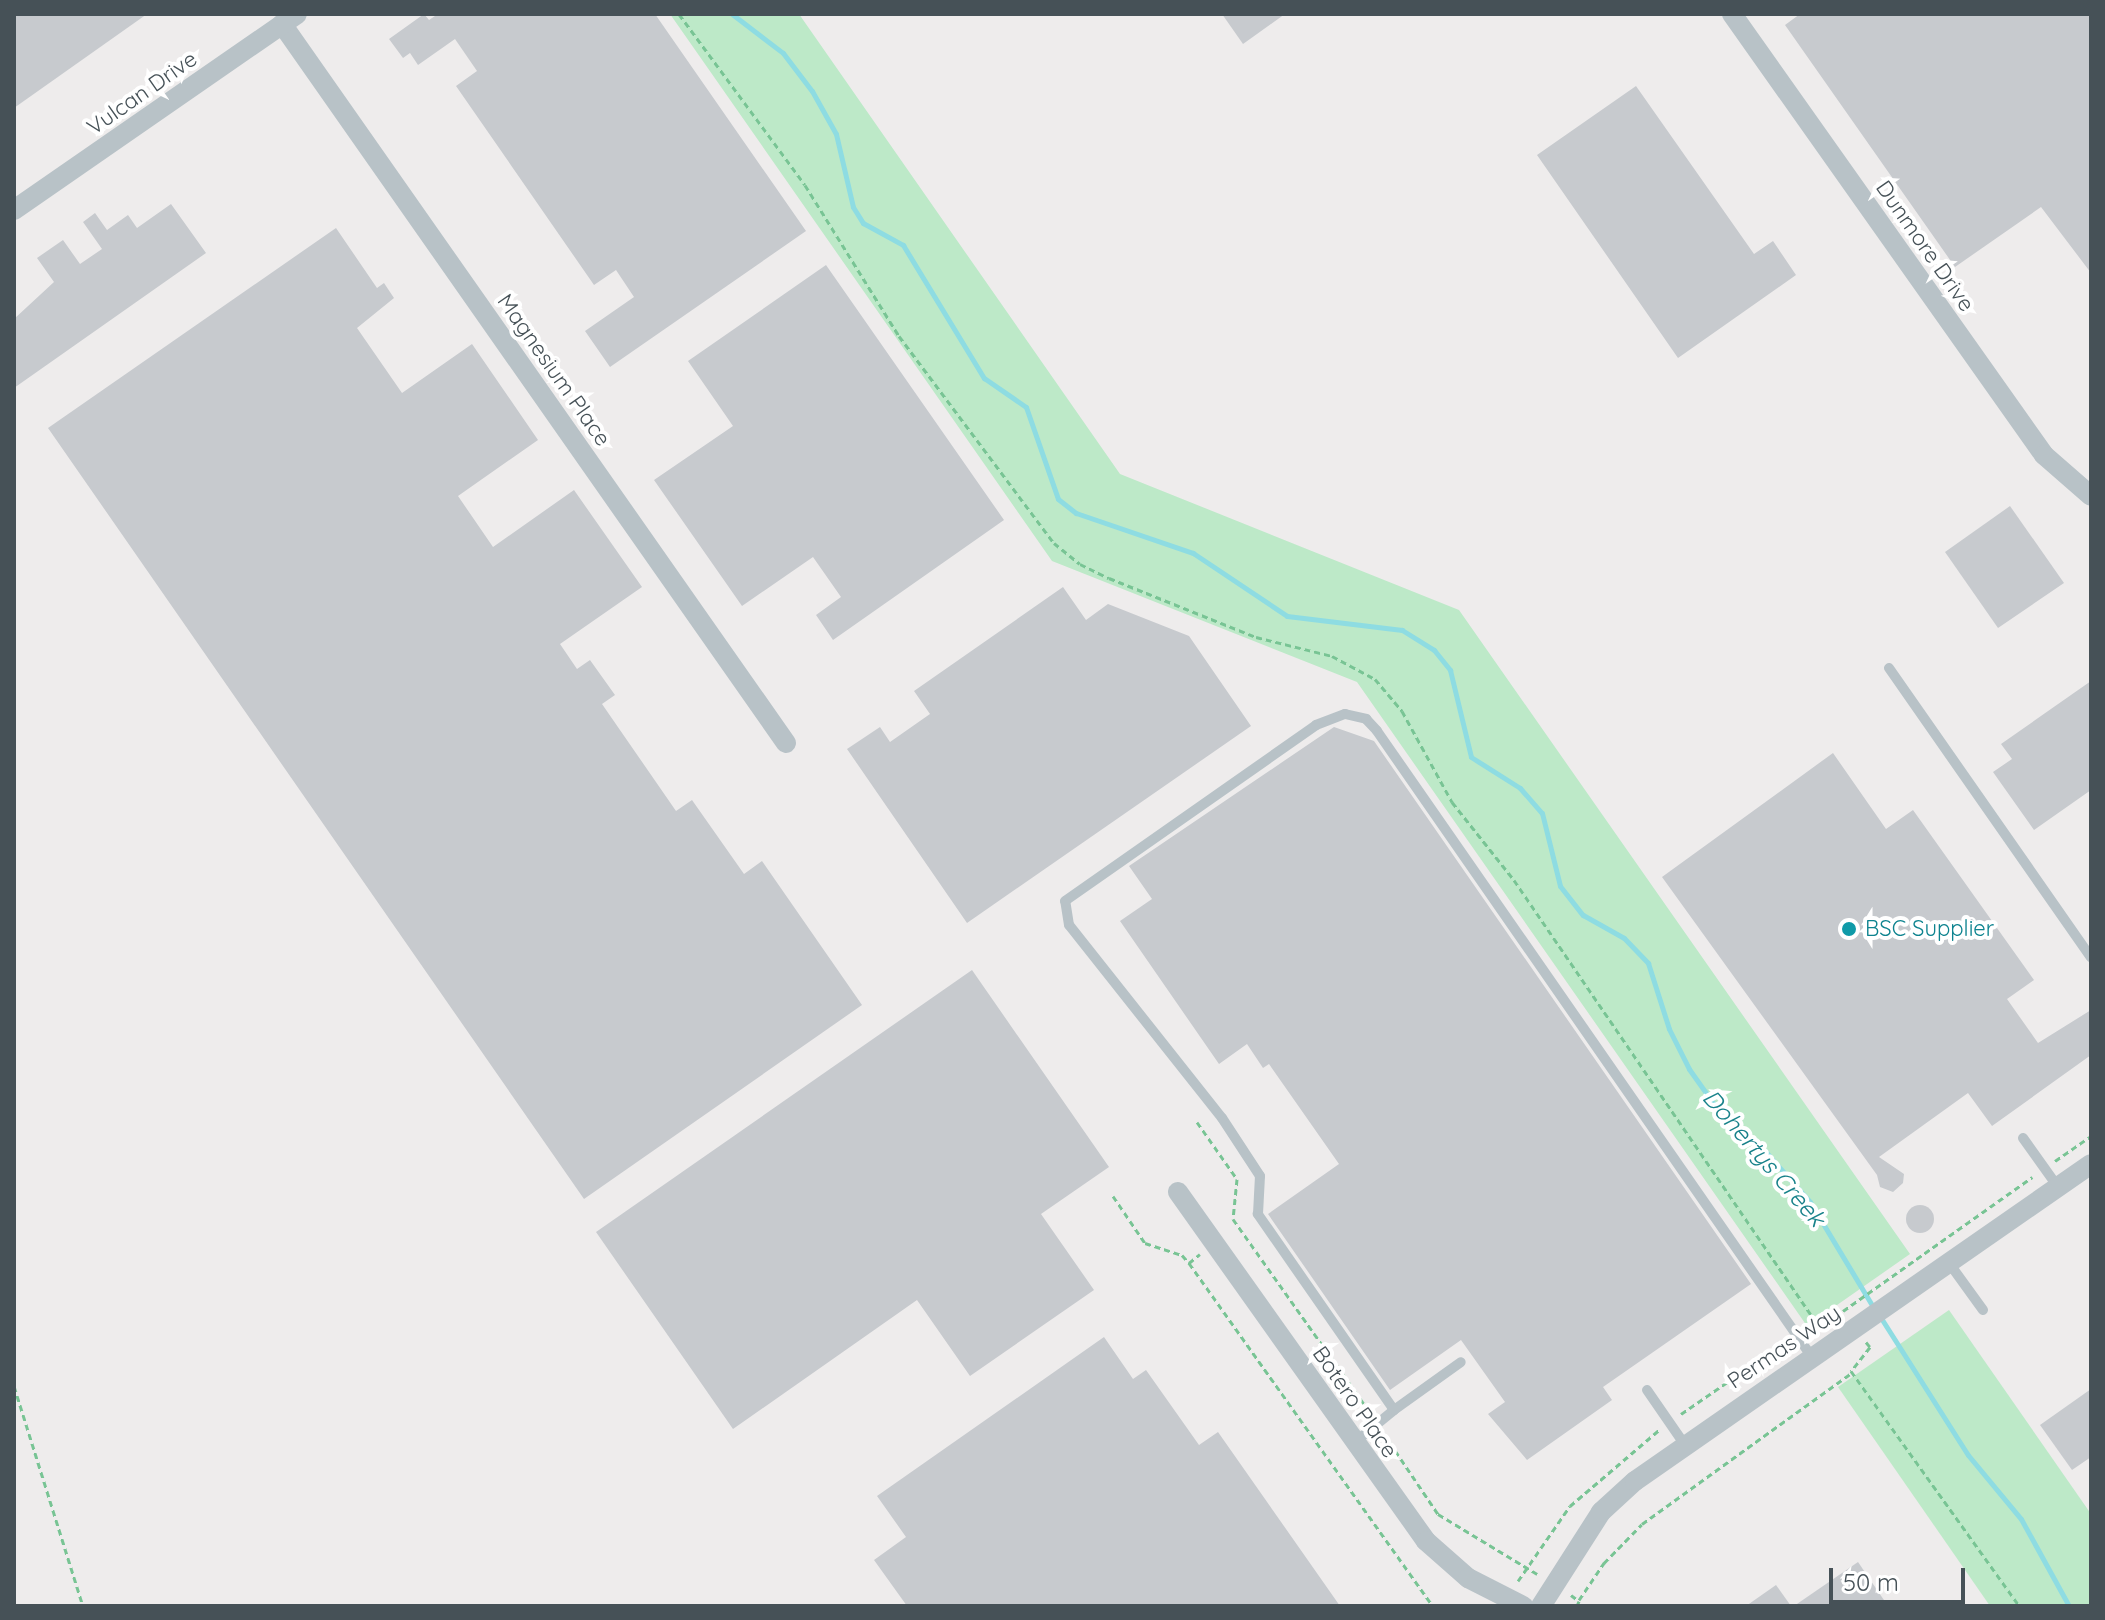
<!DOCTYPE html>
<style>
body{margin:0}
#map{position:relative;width:2105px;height:1620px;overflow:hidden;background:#eeecec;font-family:Quicksand,sans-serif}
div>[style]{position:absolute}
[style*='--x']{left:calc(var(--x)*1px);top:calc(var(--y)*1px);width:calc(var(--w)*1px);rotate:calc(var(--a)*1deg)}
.green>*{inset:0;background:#bde9c8}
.stream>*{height:5px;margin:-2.5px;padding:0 2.5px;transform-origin:2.5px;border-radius:2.5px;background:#8edce2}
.building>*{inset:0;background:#c7cace}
.round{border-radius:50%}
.path>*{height:3px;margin-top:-1.5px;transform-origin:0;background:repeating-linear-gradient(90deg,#78c494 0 6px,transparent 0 10px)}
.lane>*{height:10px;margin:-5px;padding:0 5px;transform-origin:5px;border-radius:5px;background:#b8c2c7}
.street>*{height:20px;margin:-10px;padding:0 10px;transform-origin:10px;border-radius:10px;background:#b8c2c7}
.dots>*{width:22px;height:22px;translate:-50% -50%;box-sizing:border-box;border:4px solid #fff;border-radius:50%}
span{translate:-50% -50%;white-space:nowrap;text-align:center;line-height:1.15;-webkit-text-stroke:8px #fff;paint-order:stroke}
.street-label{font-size:22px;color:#465157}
.culture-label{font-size:22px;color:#0d838f}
.left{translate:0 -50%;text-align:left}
.water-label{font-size:24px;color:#18828a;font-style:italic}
.frame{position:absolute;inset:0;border:16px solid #465157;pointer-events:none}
.scale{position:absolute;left:1829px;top:1568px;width:136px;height:36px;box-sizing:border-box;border:4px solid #465157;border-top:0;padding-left:10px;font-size:24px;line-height:28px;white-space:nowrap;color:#465157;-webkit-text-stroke:6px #fff;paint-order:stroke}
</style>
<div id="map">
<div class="green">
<div style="clip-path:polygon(670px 14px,799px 14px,1120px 474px,1459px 610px,1910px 1254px,1807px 1326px,1357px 682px,1052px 561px)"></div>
<div style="clip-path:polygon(1949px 1310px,2091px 1514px,2091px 1606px,1990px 1606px,1838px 1387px)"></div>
</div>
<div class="stream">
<div style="--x:732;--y:14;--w:64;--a:37.4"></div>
<div style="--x:783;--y:53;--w:48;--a:52.7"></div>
<div style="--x:812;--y:91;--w:49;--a:60.8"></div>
<div style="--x:836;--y:134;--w:75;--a:76.9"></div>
<div style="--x:853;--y:207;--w:19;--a:58"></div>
<div style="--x:863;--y:223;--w:46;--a:28.8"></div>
<div style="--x:903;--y:245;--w:156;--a:58.7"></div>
<div style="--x:984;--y:378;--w:51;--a:34.6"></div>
<div style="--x:1026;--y:407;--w:97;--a:70.8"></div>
<div style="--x:1058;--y:499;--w:23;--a:38"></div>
<div style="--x:1076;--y:513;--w:124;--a:18.9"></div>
<div style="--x:1193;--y:553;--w:113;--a:33.8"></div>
<div style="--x:1287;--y:616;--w:116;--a:6.9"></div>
<div style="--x:1402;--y:630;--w:38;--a:32"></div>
<div style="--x:1434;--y:650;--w:26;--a:51"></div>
<div style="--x:1450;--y:670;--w:89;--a:76.4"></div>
<div style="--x:1471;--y:757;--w:58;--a:32.3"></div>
<div style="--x:1520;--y:788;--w:33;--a:49"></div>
<div style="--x:1542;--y:813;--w:75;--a:76.1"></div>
<div style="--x:1560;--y:886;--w:37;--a:52"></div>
<div style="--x:1583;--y:915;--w:47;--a:29.3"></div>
<div style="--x:1624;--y:938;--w:35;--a:46"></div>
<div style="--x:1648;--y:963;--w:69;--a:72.3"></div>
<div style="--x:1669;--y:1029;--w:45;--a:63.4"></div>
<div style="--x:1689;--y:1069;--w:55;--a:54.6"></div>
<div style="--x:1721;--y:1114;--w:57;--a:40.1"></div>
<div style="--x:1765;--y:1151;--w:68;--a:48.6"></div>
<div style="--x:1810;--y:1202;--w:126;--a:59"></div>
<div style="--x:1881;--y:1318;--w:162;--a:57.6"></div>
<div style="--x:1968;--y:1455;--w:83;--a:50.4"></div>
<div style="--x:2021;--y:1519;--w:99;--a:61.1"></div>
</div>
<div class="building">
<div style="clip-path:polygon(14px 14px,147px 14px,14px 108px)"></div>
<div style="clip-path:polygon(424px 14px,429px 20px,438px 14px,655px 14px,806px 231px,610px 367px,585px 331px,634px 297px,616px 270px,594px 285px,456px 86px,477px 71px,455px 39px,418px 65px,410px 53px,403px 58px,389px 39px)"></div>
<div style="clip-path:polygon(1222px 14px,1285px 14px,1243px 44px)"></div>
<div style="clip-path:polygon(1800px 14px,2091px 14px,2091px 273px,2041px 207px,1955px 267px,1785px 25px)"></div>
<div style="clip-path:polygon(1636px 86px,1754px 254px,1773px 241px,1796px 275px,1678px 358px,1537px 155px)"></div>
<div style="clip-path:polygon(171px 204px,206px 253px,14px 388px,14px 319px,54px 282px,37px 258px,63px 240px,80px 264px,102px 249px,83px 222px,95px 213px,107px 230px,128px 215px,137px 228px)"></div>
<div style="clip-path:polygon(336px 228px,377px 288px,384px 283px,394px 298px,357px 328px,402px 393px,472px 344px,538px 440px,458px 496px,493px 547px,574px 490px,642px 587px,560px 644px,577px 669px,590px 660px,615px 695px,602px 704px,676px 811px,692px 800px,744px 874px,762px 861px,862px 1005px,584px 1199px,48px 428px)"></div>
<div style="clip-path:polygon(826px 265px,1004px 520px,833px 640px,816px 615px,841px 597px,813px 557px,742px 606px,654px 480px,733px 426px,688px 361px)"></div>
<div style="clip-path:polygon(2010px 506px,2064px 583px,1998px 628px,1945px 552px)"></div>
<div style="clip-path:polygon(1063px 587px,1086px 620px,1108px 604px,1189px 636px,1251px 726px,967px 923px,847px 749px,880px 727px,890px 742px,930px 714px,914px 691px)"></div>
<div style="clip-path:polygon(2091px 681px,2091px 790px,2034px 830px,1993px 772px,2012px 759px,2001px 744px)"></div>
<div style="clip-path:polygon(1334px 727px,1374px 741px,1751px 1284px,1603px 1387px,1612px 1400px,1527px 1460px,1488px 1414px,1505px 1402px,1461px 1340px,1390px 1390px,1268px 1214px,1339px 1164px,1269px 1064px,1263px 1068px,1247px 1044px,1219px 1064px,1120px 921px,1152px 899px,1129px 866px)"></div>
<div style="clip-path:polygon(1833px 753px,1886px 829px,1913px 810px,2034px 980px,2007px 999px,2038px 1043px,2091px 1010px,2091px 1055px,1992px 1126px,1968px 1093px,1879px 1157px,1904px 1174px,1903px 1183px,1893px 1192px,1880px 1187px,1877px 1175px,1662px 877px)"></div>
<div style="clip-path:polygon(972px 970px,1109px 1167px,1041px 1214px,1094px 1290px,970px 1376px,917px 1300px,733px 1429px,596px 1232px)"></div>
<div class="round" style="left:1906px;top:1205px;width:28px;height:28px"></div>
<div style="clip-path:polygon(1104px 1337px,1133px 1379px,1146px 1370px,1199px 1445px,1218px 1432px,1340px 1606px,907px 1606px,874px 1560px,906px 1537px,877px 1496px)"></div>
<div style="clip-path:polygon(2091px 1389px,2091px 1457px,2072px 1470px,2040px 1425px)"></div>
<div style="clip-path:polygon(1858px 1562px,1888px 1606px,1794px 1606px)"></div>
<div style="clip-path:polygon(1776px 1585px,1791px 1606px,1746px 1606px)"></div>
</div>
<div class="path">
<div style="--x:679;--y:14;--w:212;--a:53.6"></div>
<div style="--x:805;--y:185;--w:178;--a:58.1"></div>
<div style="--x:899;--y:336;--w:259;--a:53.2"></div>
<div style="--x:1054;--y:543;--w:33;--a:39"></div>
<div style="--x:1080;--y:564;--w:32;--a:26"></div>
<div style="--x:1109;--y:578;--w:158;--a:21.9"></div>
<div style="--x:1256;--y:637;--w:78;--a:14"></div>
<div style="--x:1332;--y:656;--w:49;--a:28.1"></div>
<div style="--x:1375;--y:679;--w:42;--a:49.8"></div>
<div style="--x:1402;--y:711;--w:104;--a:61.2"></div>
<div style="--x:1452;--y:802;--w:100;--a:51.5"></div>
<div style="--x:1514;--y:880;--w:539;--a:55.66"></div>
<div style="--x:1818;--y:1325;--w:29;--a:-22"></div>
<div style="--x:1197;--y:1122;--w:70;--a:54.9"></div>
<div style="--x:1237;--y:1179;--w:40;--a:95.7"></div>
<div style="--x:1233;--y:1219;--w:235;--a:54.7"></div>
<div style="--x:2055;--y:1161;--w:44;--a:-34.8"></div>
<div style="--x:1113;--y:1196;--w:57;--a:55.8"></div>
<div style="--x:1145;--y:1243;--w:39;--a:18"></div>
<div style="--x:1182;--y:1255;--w:11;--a:49"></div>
<div style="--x:1189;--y:1263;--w:14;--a:-39"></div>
<div style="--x:1189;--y:1263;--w:421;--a:54.6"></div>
<div style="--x:1843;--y:1311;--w:232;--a:-35.3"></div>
<div style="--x:1866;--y:1342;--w:6;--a:51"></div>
<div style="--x:1870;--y:1347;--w:31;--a:128"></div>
<div style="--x:1851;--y:1371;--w:289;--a:54.4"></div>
<div style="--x:14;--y:1386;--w:231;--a:72.6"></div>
<div style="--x:1681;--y:1414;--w:129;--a:-34.6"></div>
<div style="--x:1384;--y:1434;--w:97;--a:56"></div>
<div style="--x:1438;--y:1514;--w:116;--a:31.2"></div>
<div style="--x:1518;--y:1581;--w:91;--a:-55.3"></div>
<div style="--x:1570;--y:1506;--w:117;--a:-40.5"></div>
<div style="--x:1571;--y:1595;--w:10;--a:37"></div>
<div style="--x:1579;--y:1601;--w:5;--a:112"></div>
<div style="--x:1579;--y:1600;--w:45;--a:-56"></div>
<div style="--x:1604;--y:1563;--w:54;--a:-45.7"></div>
<div style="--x:1642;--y:1524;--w:260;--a:-35.8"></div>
</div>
<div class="lane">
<div style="--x:1889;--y:668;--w:353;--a:55.1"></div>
<div style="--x:2023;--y:1138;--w:60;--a:54.5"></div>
<div style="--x:1949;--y:1263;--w:58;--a:54.1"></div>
<div style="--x:1647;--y:1390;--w:67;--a:55.4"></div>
<div style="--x:1394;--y:1410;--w:82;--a:-35.6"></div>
<div style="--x:1355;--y:1442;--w:50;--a:-39.4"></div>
<div style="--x:1394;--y:1410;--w:239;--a:-124.8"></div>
<div style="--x:1258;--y:1214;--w:38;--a:-87"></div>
<div style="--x:1260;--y:1176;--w:69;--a:-123.2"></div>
<div style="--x:1222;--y:1118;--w:246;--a:-128.4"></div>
<div style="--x:1069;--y:925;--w:24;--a:-99"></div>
<div style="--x:1065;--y:901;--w:307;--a:-35"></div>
<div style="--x:1316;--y:725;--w:31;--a:-21"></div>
<div style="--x:1345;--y:714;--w:22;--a:13"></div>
<div style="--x:1366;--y:719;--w:16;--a:47"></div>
<div style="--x:1377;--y:731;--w:762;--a:55.21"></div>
</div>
<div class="street">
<div style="--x:1732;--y:14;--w:540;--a:54.72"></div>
<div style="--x:2044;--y:455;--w:62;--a:41.1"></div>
<div style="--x:282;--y:24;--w:878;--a:54.97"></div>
<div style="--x:14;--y:210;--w:344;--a:-34.7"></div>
<div style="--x:1178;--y:1192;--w:428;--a:54.6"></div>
<div style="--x:1426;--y:1541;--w:56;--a:41.4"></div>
<div style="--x:1468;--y:1578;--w:62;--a:27"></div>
<div style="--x:1541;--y:1606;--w:112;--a:-57.4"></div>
<div style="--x:1601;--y:1512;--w:46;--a:-42.4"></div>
<div style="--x:1635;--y:1481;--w:555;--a:-34.81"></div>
</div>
<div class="dots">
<div style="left:1849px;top:929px;background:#0f9aa8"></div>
</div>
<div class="street-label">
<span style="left:142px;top:93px;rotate:-35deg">Vulcan Drive</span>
<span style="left:1925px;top:246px;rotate:55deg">Dunmore Drive</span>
<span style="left:554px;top:370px;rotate:55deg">Magnesium Place</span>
<span style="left:1784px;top:1347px;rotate:-34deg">Permas Way</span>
<span style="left:1355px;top:1402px;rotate:55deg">Botero Place</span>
</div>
<div class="culture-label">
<span class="left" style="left:1865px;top:929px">BSC Supplier</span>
</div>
<div class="water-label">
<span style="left:1764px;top:1158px;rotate:49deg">Dohertys Creek</span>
</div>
<div class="frame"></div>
<div class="scale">50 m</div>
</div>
